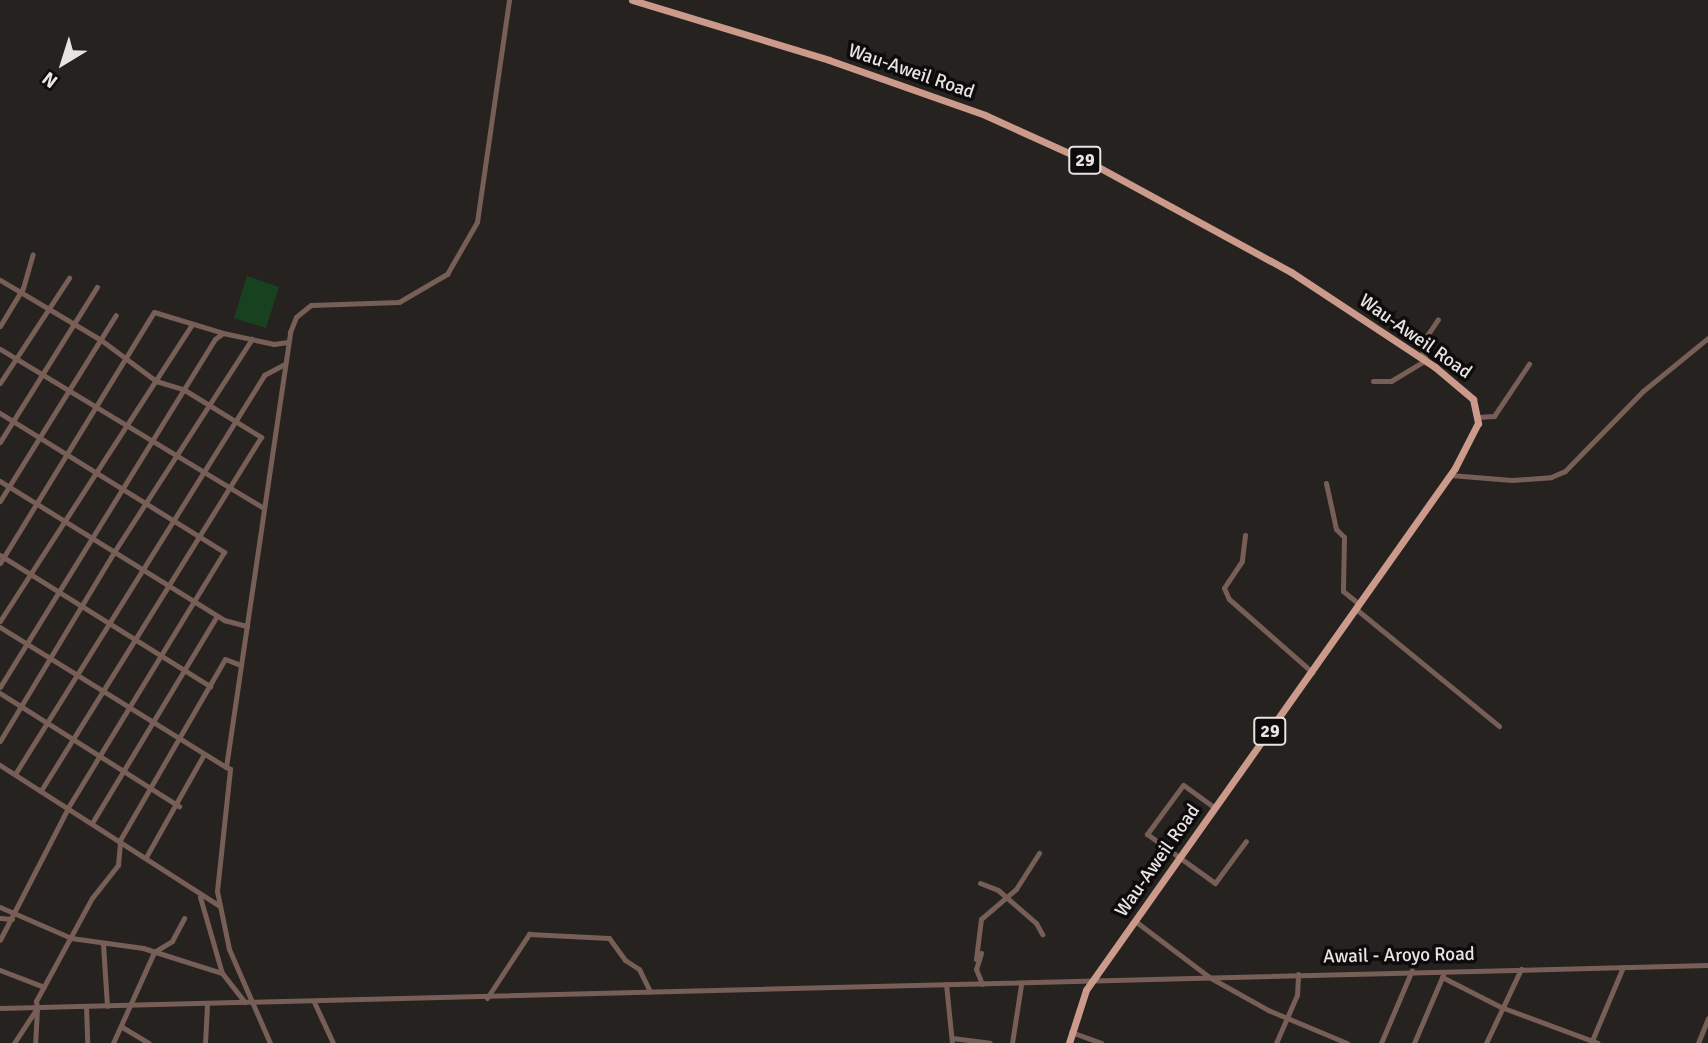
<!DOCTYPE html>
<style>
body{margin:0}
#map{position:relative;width:1708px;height:1043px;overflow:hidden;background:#252220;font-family:Signika,sans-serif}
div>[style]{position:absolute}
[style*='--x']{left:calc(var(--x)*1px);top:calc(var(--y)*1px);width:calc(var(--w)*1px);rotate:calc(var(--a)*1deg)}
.green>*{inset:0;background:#18421f}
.minor>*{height:5px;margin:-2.5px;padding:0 2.5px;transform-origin:2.5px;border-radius:2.5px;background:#775e57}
.major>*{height:7px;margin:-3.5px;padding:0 3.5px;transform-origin:3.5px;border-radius:3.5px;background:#cc9a8a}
span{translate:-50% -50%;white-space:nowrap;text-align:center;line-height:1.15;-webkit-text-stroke:7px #0d0b0b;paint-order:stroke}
.shield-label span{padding:2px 5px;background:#0d0b0b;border:2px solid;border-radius:5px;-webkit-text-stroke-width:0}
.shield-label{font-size:18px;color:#e7e5e4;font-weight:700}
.street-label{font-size:19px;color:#e7e5e4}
.north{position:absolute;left:28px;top:28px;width:70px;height:70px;-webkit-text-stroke:5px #0d0b0b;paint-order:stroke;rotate:218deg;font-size:19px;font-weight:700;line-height:28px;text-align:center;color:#e7e5e4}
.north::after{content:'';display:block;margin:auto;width:24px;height:32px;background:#e7e5e4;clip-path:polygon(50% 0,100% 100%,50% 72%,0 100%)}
</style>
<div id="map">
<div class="green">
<div style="clip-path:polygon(247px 276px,279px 287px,266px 328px,234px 318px)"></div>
</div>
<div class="minor">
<div style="--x:0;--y:280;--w:117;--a:30.7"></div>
<div style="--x:101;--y:340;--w:69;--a:36.7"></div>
<div style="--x:156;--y:381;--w:28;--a:17"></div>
<div style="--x:183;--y:389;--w:92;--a:31.6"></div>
<div style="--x:261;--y:437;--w:417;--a:121.9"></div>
<div style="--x:0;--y:326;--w:44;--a:-58.8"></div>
<div style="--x:23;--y:288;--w:35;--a:-74"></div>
<div style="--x:0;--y:349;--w:308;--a:31.1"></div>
<div style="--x:1373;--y:381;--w:18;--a:0"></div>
<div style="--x:1391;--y:381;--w:41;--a:-31"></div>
<div style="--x:1426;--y:360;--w:15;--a:-113"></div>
<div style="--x:1420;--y:346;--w:32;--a:-56"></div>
<div style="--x:0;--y:383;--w:126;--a:-56.7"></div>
<div style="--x:0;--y:413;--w:264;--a:31.8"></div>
<div style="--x:224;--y:552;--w:300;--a:121.4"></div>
<div style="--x:68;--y:808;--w:148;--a:117.3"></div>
<div style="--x:1478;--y:417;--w:16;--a:-4"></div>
<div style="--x:1494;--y:416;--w:63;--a:-56.1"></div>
<div style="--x:0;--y:442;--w:183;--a:-58"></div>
<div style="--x:1450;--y:475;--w:62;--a:4.6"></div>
<div style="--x:1512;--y:480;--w:39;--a:-4"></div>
<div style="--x:1551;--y:477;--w:15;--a:-23"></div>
<div style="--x:1565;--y:471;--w:112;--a:-45.7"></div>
<div style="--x:1643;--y:391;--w:84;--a:-39.2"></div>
<div style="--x:0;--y:481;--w:264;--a:31.8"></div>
<div style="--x:224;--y:620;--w:24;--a:15"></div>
<div style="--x:1326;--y:483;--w:47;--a:77.7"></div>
<div style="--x:1336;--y:529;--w:11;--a:45"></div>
<div style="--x:1344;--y:537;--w:54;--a:91.1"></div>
<div style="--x:1343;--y:591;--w:21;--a:39"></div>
<div style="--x:0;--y:501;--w:219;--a:-58.1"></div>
<div style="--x:1245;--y:535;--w:26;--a:97"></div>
<div style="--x:1242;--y:561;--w:32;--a:124"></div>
<div style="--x:1224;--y:588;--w:12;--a:66"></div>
<div style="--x:1229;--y:599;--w:111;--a:41.3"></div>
<div style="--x:0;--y:555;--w:248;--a:32"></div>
<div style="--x:0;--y:563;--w:294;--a:-58.5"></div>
<div style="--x:154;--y:312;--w:72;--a:16.9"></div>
<div style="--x:1356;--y:609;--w:185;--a:39.3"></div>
<div style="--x:0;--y:621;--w:354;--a:-57.1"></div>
<div style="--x:0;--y:627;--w:266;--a:31.8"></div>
<div style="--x:0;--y:687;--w:409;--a:-58.3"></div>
<div style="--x:215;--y:339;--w:10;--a:-37"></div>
<div style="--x:223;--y:333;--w:52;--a:12.2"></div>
<div style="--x:274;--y:344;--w:14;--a:-8"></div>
<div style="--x:0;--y:693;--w:212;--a:32.3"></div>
<div style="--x:0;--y:741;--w:221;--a:-58.9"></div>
<div style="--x:114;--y:552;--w:254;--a:-57.1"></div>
<div style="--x:0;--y:765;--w:259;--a:32.7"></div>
<div style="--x:15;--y:774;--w:470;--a:-58"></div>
<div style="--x:264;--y:375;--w:24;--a:-28"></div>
<div style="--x:1215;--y:808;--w:39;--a:-144"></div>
<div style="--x:1183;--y:785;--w:61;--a:126.3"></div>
<div style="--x:1147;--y:834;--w:84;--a:35.8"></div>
<div style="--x:1215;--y:883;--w:52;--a:-53.6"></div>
<div style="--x:92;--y:823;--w:242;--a:-58.9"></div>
<div style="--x:146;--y:857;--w:118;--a:-60.6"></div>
<div style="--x:980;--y:883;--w:19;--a:21"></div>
<div style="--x:998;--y:890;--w:50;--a:41"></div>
<div style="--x:1036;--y:923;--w:13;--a:61"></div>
<div style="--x:200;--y:897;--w:79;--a:73.9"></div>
<div style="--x:0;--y:907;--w:77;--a:23.6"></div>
<div style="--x:71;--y:938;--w:73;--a:7.9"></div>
<div style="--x:143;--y:948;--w:83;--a:17.6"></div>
<div style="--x:222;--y:973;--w:37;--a:52"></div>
<div style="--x:0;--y:918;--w:12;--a:5"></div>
<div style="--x:1135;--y:921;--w:93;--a:37.1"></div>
<div style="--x:1209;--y:977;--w:68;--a:29.2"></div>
<div style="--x:1268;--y:1010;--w:86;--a:22.7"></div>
<div style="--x:103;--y:944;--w:62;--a:86.3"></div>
<div style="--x:981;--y:953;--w:17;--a:107"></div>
<div style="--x:976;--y:969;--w:16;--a:68"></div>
<div style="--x:976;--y:959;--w:40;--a:-82.9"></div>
<div style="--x:981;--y:919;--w:46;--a:-40.6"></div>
<div style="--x:1016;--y:889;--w:43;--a:-57.4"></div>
<div style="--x:0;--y:970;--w:47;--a:21.1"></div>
<div style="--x:1442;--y:977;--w:66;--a:27"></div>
<div style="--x:1501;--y:1007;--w:103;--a:20.4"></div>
<div style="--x:946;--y:984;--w:59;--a:84.2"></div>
<div style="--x:487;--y:998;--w:77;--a:-56.7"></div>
<div style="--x:529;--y:934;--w:80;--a:2.9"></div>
<div style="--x:609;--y:938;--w:27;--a:54"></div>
<div style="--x:625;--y:960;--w:17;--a:33"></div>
<div style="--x:639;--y:969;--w:25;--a:64"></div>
<div style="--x:314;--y:1002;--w:45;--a:65.1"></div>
<div style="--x:86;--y:1006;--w:37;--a:88"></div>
<div style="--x:0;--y:1008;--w:1709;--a:-1.44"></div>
<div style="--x:37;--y:1008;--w:7;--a:-98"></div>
<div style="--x:36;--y:1001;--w:117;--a:-61.5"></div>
<div style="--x:92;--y:898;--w:42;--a:-51.8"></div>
<div style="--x:118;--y:865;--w:25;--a:-85"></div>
<div style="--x:120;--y:840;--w:209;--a:-59.9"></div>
<div style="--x:225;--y:659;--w:17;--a:21"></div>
<div style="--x:122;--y:1027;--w:31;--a:31"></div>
<div style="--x:1071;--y:1032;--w:32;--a:20"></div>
<div style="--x:952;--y:1038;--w:38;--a:7"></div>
<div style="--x:14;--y:1043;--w:42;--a:-56.7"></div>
<div style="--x:37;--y:1008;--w:35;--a:93"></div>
<div style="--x:113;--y:1043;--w:100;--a:-65.7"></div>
<div style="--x:154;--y:952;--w:21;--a:-31"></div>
<div style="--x:172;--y:941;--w:26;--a:-62"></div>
<div style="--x:205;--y:1043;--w:38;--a:-87"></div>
<div style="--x:270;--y:1043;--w:103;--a:-113.6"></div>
<div style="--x:229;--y:949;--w:59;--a:-101.7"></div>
<div style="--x:217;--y:891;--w:123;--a:-83.9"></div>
<div style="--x:230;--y:769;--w:4;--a:-153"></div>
<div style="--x:226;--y:767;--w:440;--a:-81.6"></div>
<div style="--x:290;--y:332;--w:16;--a:-68"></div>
<div style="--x:296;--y:317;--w:19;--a:-39"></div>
<div style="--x:311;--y:305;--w:88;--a:-2"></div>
<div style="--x:399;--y:302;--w:56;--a:-30.3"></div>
<div style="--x:447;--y:274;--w:60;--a:-60"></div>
<div style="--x:477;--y:222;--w:224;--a:-81.8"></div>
<div style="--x:1012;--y:1043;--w:59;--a:-81.2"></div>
<div style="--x:1276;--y:1043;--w:52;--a:-66.4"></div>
<div style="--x:1297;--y:995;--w:21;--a:-87"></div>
<div style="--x:1381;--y:1043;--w:79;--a:-67"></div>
<div style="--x:1414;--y:1043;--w:74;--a:-66.9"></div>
<div style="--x:1486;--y:1043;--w:82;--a:-64.7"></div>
<div style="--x:1591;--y:1043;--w:82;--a:-67.2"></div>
<div style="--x:1698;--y:1043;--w:27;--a:-68"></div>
</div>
<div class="major">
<div style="--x:632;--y:0;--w:206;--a:16.9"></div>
<div style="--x:829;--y:60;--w:165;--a:19.4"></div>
<div style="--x:985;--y:115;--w:116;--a:24.4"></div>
<div style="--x:1091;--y:163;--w:228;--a:28.6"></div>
<div style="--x:1291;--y:272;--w:173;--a:33.4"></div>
<div style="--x:1435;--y:367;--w:50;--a:40.1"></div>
<div style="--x:1473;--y:399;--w:25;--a:78"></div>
<div style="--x:1478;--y:423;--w:51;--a:117.1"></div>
<div style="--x:1455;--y:468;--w:639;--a:125.26"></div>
<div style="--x:1086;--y:990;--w:56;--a:107.8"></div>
</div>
<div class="shield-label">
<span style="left:1085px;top:160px">29</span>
<span style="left:1270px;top:731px">29</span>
</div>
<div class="street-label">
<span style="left:911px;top:72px;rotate:19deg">Wau-Aweil Road</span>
<span style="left:1415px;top:337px;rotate:35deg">Wau-Aweil Road</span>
<span style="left:1158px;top:861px;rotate:-55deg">Wau-Aweil Road</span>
<span style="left:1399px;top:956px;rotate:-1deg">Awail - Aroyo Road</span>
</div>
<div class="north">N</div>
</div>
